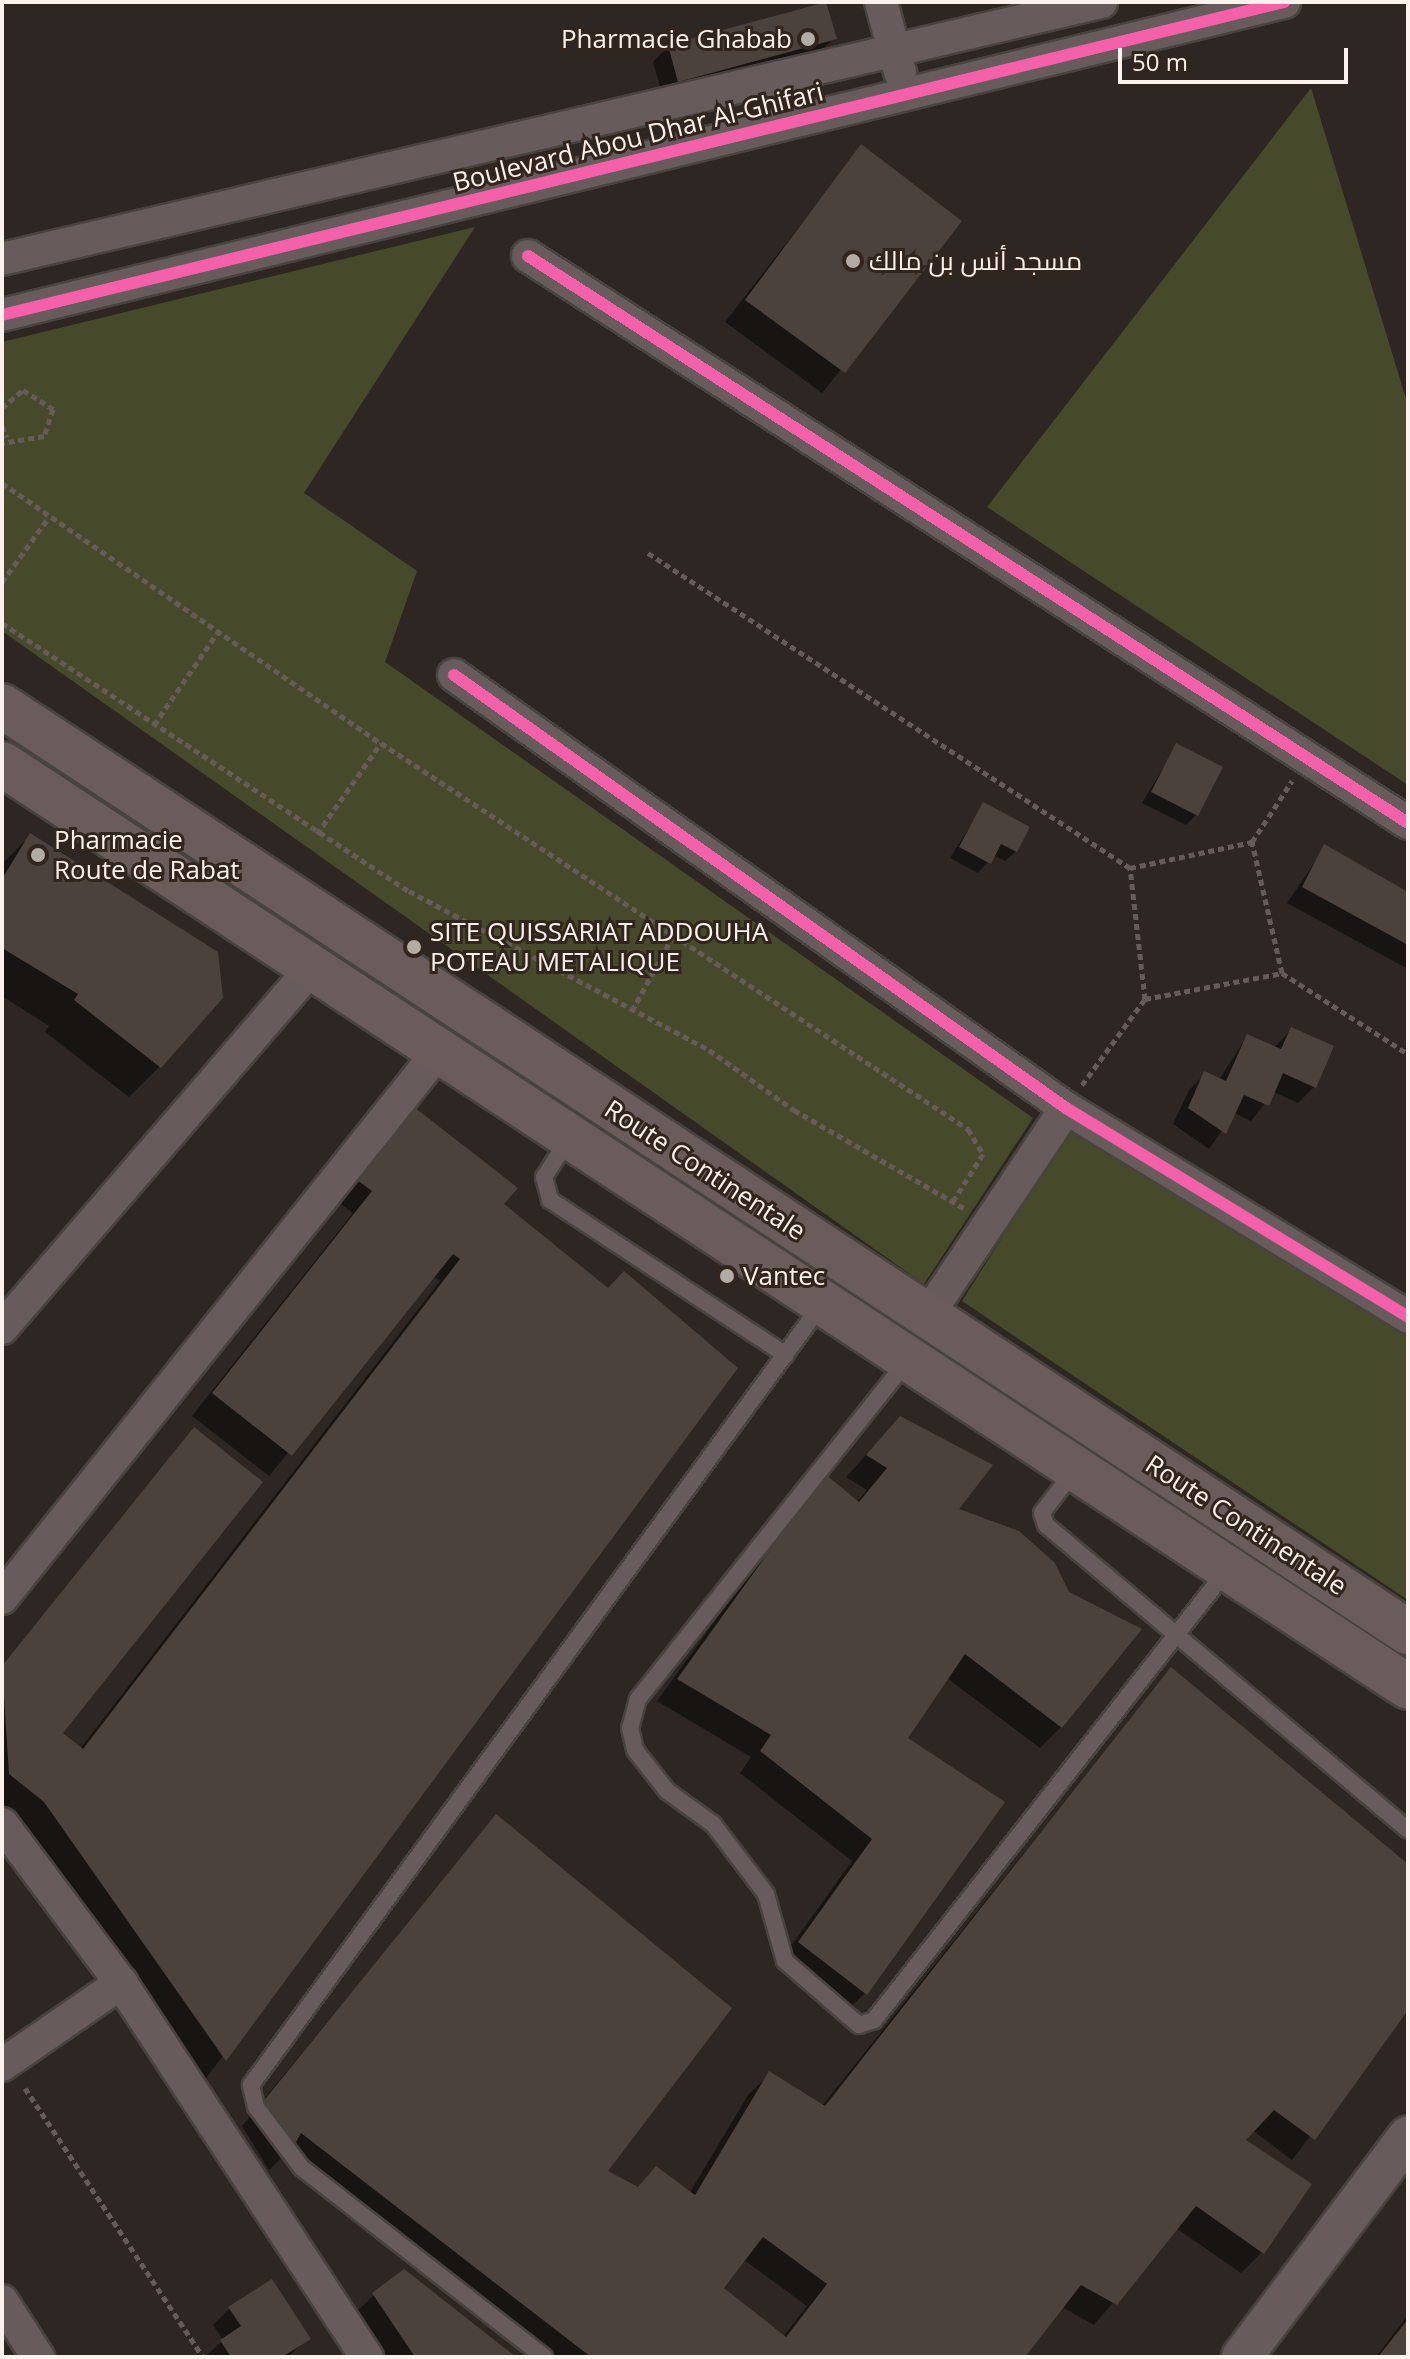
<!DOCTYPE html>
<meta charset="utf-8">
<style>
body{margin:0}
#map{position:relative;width:1410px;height:2359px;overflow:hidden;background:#2d2622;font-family:"Open Sans",Cairo,sans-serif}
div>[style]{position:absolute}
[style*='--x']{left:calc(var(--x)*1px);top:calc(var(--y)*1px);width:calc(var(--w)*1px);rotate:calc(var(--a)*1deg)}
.green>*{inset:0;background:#474a2a}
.shadow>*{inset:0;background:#0007}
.building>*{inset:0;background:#4c423d}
.path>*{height:5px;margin-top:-2.5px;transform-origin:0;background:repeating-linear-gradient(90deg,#655c5a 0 6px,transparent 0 10px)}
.roads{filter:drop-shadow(2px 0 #49433f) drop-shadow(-2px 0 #49433f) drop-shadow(0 2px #49433f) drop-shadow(0 -2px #49433f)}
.service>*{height:16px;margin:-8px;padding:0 8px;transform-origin:8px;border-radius:8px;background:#685b5b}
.minor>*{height:32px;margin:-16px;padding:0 16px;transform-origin:16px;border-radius:16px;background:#685b5b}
.tertiary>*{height:40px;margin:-20px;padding:0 20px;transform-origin:20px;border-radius:20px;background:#685b5b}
.primary>*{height:44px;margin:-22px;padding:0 22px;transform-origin:22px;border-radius:22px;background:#695c5a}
.cycleway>*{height:12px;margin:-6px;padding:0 6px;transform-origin:6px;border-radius:6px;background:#f560ab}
.dots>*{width:22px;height:22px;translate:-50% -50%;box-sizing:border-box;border:4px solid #32251d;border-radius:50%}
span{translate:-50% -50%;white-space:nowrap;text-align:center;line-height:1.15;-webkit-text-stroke:6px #32251d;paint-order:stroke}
.poi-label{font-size:26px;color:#fbf2ed}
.right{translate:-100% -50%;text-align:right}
.left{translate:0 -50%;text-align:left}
.street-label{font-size:26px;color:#fbf2ed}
.frame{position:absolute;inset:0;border:4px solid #fbf2ed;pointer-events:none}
.scale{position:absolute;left:1118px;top:48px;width:230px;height:36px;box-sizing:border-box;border:4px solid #fbf2ed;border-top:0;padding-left:10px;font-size:24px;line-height:28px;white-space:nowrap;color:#fbf2ed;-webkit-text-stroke:6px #32251d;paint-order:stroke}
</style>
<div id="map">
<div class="green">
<div style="clip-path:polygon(1311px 88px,1408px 405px,1408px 785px,987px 507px)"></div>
<div style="clip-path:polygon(475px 227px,304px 493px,417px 571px,385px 662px,1033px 1118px,924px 1284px,2px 631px,2px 342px)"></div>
<div style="clip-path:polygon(1069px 1132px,1408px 1331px,1408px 1600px,962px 1301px)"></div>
</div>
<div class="shadow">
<div style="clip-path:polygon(834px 38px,818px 54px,663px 97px,653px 62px,669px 46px)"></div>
<div style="clip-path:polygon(861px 147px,959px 222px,822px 393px,725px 322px)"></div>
<div style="clip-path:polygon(1177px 745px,1196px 815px,1186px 825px,1142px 803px)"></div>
<div style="clip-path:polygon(984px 804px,1016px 851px,1005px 861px,993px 855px,978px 873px,950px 858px)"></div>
<div style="clip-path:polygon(30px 836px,160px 1066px,129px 1097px,45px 1032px,49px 1026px,2px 996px,2px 864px)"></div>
<div style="clip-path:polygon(1325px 847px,1408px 893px,1408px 969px,1287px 903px)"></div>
<div style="clip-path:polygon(1291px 1030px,1314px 1087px,1298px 1103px,1274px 1092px,1251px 1121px,1234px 1113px,1209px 1149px,1173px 1124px,1189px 1090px,1205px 1074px,1219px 1080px,1247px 1036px,1274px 1048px)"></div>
<div style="clip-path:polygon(393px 1131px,608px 1290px,735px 1369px,204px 2081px,22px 1823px,2px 1807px,2px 1667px,195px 1430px,60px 1733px,80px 1749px,440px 1281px,433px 1276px,269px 1476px,192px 1416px,353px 1213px,338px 1202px)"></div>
<div style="clip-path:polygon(900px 1418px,956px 1510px,1061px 1727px,1040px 1748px,947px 1678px,905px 1739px,865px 1993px,844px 2014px,778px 1964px,852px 1861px,740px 1773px,751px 1757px,657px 1701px,804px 1498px,856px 1503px,867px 1490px,846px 1477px)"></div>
<div style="clip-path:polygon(evenodd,1171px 1669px,1408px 1867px,1408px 2007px,1292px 2160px,1252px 2130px,1243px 2140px,1262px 2252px,1241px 2273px,1176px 2228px,1094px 2325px,1062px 2307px,1023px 2357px,542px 2357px,283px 2156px,269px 2170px,242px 2126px,496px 1817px,605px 2172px,637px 2188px,657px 2168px,689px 2194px,748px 2095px,770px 2074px,822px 2106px,1171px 1669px,743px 2259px,807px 2306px,783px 2337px,721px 2289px,743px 2259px)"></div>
<div style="clip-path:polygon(374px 2295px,513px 2357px,380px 2357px,352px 2316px)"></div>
<div style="clip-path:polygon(229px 2309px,308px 2338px,288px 2357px,205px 2357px,223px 2340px,213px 2325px)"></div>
<div style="clip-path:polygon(1408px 2315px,1408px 2357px,1376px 2357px)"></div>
</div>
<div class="building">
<div style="clip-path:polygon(826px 2px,837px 39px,678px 82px,668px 45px)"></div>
<div style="clip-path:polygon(861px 144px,962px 221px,845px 373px,745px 300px)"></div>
<div style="clip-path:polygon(1176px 743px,1223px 767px,1198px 816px,1151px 792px)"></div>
<div style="clip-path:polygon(983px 802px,1030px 827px,1017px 852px,1001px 844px,991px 864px,959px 847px)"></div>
<div style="clip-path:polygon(30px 833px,218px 952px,223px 998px,161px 1068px,74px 1000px,78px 994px,2px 948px,2px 879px)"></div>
<div style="clip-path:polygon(1324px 844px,1408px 892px,1408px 945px,1302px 887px)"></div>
<div style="clip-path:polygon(1291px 1027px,1334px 1046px,1316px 1088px,1283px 1073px,1269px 1106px,1244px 1095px,1226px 1134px,1188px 1108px,1204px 1071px,1226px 1081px,1247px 1034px,1281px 1049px)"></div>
<div style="clip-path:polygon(414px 1107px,518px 1188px,504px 1204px,608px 1288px,624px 1271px,738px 1368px,226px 2061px,44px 1802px,9px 1774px,2px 1666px,194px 1427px,263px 1482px,63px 1733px,83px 1749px,460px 1259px,453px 1254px,292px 1456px,212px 1393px,372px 1191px,357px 1180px)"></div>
<div style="clip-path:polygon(900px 1416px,993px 1465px,959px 1509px,1019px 1531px,1055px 1563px,1069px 1592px,1142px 1629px,1062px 1728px,965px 1654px,908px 1738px,1005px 1802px,867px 1995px,798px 1942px,872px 1839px,760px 1751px,771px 1735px,677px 1679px,825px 1474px,859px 1502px,887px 1468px,866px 1455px)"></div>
<div style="clip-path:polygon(evenodd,1171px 1667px,1408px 1864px,1408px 2010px,1315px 2140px,1274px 2110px,1246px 2140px,1312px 2184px,1264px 2254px,1196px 2206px,1117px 2305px,1081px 2285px,1025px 2357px,591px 2357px,301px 2133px,291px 2151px,262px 2103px,496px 1814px,732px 2008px,608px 2171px,638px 2187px,656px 2166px,695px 2195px,769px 2071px,825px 2106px,1171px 1667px,763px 2237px,827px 2284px,786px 2337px,724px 2288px,763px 2237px)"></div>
<div style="clip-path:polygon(404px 2269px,516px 2357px,415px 2357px,372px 2293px)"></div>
<div style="clip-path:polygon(272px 2279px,311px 2339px,282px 2357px,231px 2357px,220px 2340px,241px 2326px,228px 2307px)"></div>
<div style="clip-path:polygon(1408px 2319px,1408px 2357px,1378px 2357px)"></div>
</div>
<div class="path">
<div style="--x:2;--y:408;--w:28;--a:-41"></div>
<div style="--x:23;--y:390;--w:36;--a:32"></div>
<div style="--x:53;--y:409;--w:28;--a:108"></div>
<div style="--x:44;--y:436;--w:43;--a:170.5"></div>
<div style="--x:2;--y:426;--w:12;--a:66"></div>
<div style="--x:2;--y:483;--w:460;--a:34.5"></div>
<div style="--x:381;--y:743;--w:703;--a:33.33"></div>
<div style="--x:968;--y:1129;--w:29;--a:59"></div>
<div style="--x:983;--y:1154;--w:58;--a:122.3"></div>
<div style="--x:648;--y:553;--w:576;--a:33.17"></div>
<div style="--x:2;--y:582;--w:80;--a:-54.1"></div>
<div style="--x:2;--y:623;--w:487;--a:33.4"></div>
<div style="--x:409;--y:891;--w:340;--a:27.9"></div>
<div style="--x:709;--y:1050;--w:104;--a:35.2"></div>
<div style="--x:794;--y:1110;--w:196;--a:30"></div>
<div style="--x:154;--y:725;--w:113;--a:-55.5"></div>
<div style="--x:317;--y:834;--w:111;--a:-54.9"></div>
<div style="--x:1282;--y:973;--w:150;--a:32.7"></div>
<div style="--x:1145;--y:999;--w:139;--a:-10.7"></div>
<div style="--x:1282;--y:973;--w:134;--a:-102.9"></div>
<div style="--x:1252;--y:842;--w:73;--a:-56.7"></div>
<div style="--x:632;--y:1011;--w:90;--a:-61.4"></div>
<div style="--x:1082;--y:1085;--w:107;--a:-53.8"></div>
<div style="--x:1145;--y:999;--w:132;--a:-96.5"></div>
<div style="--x:1130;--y:868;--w:125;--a:-12"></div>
<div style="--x:25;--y:2088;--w:323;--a:56.5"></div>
</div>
<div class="roads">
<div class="service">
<div style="--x:570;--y:1137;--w:48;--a:123"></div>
<div style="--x:544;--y:1177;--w:24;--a:75"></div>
<div style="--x:550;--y:1200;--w:282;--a:33.3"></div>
<div style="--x:907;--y:1361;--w:432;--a:128.5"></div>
<div style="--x:638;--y:1699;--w:30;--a:105"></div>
<div style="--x:630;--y:1728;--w:23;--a:77"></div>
<div style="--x:635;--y:1750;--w:52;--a:52"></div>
<div style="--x:667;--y:1791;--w:57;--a:35.7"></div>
<div style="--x:713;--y:1824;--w:88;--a:52.9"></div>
<div style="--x:766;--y:1894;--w:70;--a:74.2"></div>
<div style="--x:785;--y:1961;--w:98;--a:40.9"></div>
<div style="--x:859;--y:2025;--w:16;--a:-18"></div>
<div style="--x:874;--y:2020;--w:572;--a:-51.89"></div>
<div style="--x:1073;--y:1472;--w:51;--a:127.1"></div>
<div style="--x:1042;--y:1513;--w:13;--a:72"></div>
<div style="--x:1046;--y:1525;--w:473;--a:40.1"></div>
<div style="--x:544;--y:2357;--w:308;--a:-142"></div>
<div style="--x:301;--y:2167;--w:75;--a:-126.9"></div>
<div style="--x:256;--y:2107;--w:23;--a:-103"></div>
<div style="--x:251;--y:2085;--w:967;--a:-53.83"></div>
</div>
<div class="minor">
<div style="--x:881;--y:2;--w:73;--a:74.8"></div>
<div style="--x:528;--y:256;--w:1047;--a:32.79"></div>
<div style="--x:2;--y:259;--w:1129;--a:-13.16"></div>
<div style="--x:2;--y:315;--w:1320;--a:-13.72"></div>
<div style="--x:454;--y:675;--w:750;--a:35.28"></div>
<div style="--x:1066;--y:1108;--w:401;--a:31.4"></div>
<div style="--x:927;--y:1316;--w:250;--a:-56.2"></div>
<div style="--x:2;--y:1328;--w:477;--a:-49.3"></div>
<div style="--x:2;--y:1598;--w:702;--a:-51.37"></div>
<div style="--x:2;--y:1824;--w:199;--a:53.2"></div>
<div style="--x:121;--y:1983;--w:448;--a:56.7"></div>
<div style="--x:2;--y:2065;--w:145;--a:-34.6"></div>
<div style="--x:2;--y:2301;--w:67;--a:57.3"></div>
</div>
<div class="tertiary">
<div style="--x:1242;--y:2357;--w:276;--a:-53"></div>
</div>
<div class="primary">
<div style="--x:2;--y:706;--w:1684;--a:33.37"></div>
<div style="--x:2;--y:764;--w:1682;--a:33.28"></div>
</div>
</div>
<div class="cycleway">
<div style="--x:528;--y:256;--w:1047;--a:32.79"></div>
<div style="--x:2;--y:315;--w:1320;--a:-13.72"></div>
<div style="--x:454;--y:675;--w:750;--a:35.28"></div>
<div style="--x:1066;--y:1108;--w:401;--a:31.4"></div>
</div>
<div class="dots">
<div style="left:808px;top:39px;background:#b3aba6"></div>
<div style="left:853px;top:261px;background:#b3aba6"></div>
<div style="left:38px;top:855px;background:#b3aba6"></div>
<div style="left:414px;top:947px;background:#b3aba6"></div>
<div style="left:727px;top:1276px;background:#b3aba6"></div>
</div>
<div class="poi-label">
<span class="right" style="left:792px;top:39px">Pharmacie Ghabab</span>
<span class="left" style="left:869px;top:261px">مسجد أنس بن مالك</span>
<span class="left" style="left:54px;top:855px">Pharmacie<br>Route de Rabat</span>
<span class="left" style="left:430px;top:947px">SITE QUISSARIAT ADDOUHA<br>POTEAU METALIQUE</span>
<span class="left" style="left:743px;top:1276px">Vantec</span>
</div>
<div class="street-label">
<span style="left:638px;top:137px;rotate:-14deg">Boulevard Abou Dhar Al-Ghifari</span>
<span style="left:705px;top:1170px;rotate:33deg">Route Continentale</span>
<span style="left:1246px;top:1525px;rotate:33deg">Route Continentale</span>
</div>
<div class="frame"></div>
<div class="scale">50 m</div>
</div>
